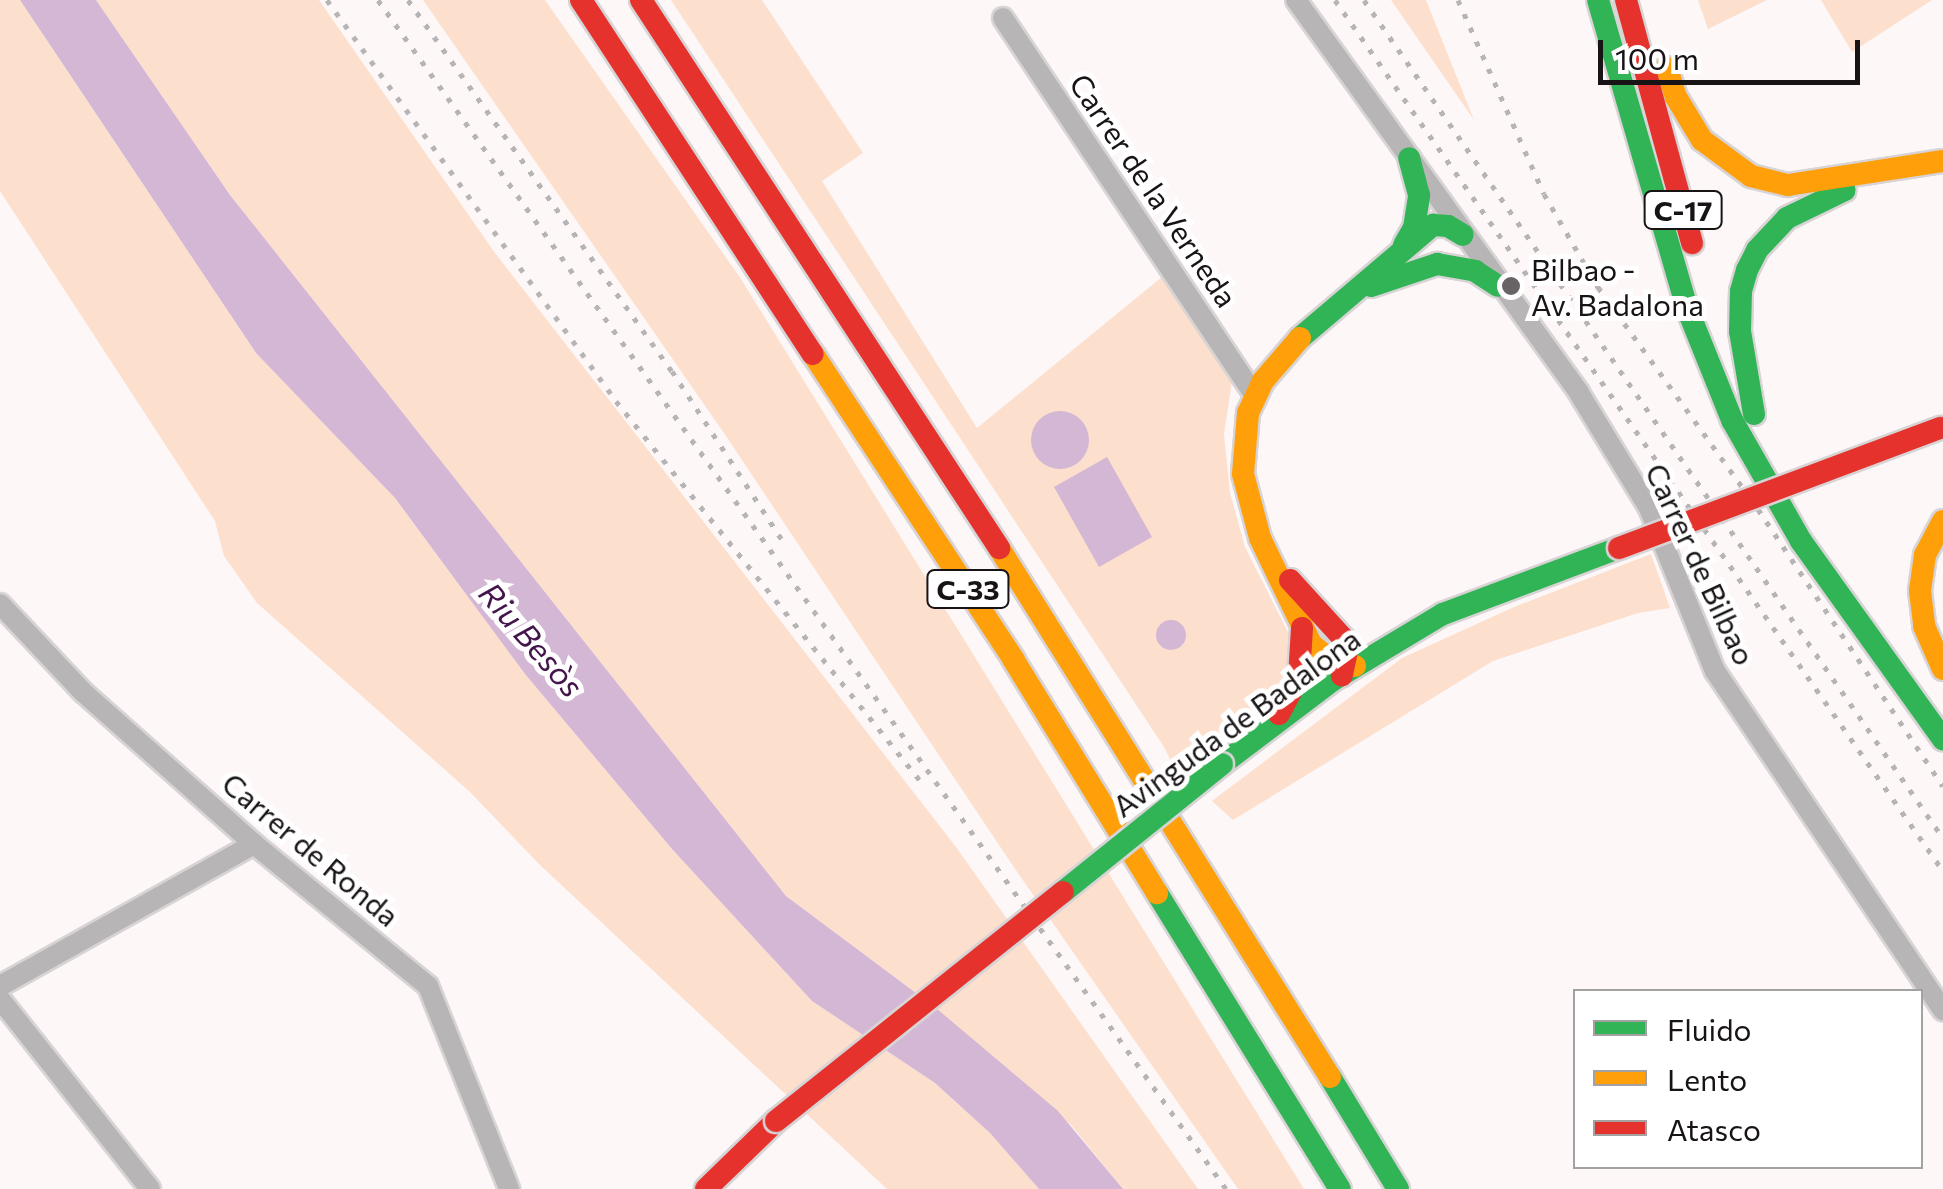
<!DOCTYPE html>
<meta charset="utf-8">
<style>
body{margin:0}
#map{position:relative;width:1943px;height:1189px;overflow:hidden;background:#fdf7f8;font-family:Commissioner,sans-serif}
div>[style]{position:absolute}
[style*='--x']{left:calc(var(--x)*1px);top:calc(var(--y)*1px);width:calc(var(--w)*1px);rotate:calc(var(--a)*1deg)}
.green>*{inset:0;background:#fddfce}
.water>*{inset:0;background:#d3b7d5}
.round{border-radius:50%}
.roads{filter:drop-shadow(2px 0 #d8d4d5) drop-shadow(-2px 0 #d8d4d5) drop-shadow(0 2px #d8d4d5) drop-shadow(0 -2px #d8d4d5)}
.street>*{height:20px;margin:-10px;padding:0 10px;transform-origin:10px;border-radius:10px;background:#b7b5b6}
.fast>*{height:22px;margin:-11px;padding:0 11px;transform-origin:11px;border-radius:11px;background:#30b455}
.slow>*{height:22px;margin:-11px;padding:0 11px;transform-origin:11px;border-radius:11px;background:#ff9f0a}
.jam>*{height:22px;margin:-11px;padding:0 11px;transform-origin:11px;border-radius:11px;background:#e5322d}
.rail>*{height:5px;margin-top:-2.5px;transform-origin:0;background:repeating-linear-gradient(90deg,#b6b4b4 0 5px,transparent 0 15px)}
.bridges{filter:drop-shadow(2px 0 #d8d4d5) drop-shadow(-2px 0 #d8d4d5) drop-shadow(0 2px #d8d4d5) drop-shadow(0 -2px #d8d4d5)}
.fast-bridge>*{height:22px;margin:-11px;padding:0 11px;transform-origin:11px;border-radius:11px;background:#30b455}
.jam-bridge>*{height:22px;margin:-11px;padding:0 11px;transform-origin:11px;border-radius:11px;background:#e5322d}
.dots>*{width:28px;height:28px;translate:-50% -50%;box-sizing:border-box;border:5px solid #fff;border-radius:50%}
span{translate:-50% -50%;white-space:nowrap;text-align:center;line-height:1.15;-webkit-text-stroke:10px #fff;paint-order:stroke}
.shield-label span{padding:2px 8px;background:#fff;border:2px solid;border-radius:8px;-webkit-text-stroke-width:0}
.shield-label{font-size:28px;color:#181415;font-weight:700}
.street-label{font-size:30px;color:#181415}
.poi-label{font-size:30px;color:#181415}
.left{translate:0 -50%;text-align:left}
.water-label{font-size:32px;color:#43154b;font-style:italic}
.legend{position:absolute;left:1573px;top:989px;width:350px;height:180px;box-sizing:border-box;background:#fff;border:2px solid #a3a1a1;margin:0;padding:12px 18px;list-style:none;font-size:30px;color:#181415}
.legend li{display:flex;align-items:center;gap:20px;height:50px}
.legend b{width:50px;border:2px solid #a3a1a1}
.scale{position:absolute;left:1598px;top:40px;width:262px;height:45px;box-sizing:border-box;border:5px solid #181415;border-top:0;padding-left:12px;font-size:30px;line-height:35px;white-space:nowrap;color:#181415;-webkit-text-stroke:8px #fff;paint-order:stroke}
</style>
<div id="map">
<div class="green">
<div style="clip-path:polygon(0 0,20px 0,256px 353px,395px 498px,525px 674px,672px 849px,812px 1001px,935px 1083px,990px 1133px,1039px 1189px,887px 1189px,540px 865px,470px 792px,257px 603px,224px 556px,215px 521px,0 191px)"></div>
<div style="clip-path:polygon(96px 0,319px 0,495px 253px,956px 847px,1198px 1189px,1123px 1189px,1071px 1125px,936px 1008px,786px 896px,230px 195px)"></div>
<div style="clip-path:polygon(423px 0,545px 0,741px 279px,1304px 1189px,1238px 1189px,1011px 863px,724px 433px)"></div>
<div style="clip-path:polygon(671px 0,762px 0,863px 153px,822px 181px,977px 428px,1162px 277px,1232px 381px,1224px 434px,1230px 493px,1245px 547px,1290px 636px,1291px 662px,1275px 701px,1178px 776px,1164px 747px)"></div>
<div style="clip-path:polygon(1391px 0,1426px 0,1474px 120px)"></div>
<div style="clip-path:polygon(1698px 0,1767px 0,1708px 29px)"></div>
<div style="clip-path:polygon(1821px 0,1932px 0,1852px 52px)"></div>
<div style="clip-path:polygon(1651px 554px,1670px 608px,1638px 613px,1493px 661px,1233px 820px,1212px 801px,1402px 658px,1514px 607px)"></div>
</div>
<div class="water">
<div style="clip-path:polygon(20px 0,96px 0,230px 195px,786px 896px,936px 1008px,1058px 1111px,1123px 1189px,1039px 1189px,990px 1133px,935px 1083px,812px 1001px,672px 849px,525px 674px,395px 498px,256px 353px)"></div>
<div class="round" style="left:1031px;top:411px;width:58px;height:58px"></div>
<div style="clip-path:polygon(1107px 457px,1152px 537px,1099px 567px,1054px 487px)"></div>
<div class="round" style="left:1156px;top:620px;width:30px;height:30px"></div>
</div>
<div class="roads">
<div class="street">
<div style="--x:1296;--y:0;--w:484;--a:54.2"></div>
<div style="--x:1579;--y:393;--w:135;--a:58.7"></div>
<div style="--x:1649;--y:508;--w:176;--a:68"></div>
<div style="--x:1715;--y:671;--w:409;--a:56.1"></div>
<div style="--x:1003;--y:18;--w:454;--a:56.3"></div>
<div style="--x:0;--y:604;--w:122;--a:46.7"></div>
<div style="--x:84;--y:693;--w:227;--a:41.6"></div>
<div style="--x:254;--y:844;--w:225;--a:39.2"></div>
<div style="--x:428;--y:986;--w:219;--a:68.2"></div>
<div style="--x:0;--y:986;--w:291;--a:-29.2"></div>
<div style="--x:0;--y:999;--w:242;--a:51.7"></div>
</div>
<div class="fast">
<div style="--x:1598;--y:0;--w:321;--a:73.9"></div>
<div style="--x:1687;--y:308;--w:121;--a:68.1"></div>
<div style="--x:1732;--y:420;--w:139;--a:60.3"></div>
<div style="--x:1801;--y:541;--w:244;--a:54.4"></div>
<div style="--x:1404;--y:245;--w:20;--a:-60"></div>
<div style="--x:1414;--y:228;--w:33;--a:-81"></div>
<div style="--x:1419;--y:195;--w:38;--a:-105"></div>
<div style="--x:1371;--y:286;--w:70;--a:-18.4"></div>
<div style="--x:1437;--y:264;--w:39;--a:10"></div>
<div style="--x:1475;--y:271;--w:27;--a:33"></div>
<div style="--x:1300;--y:338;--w:175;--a:-40.4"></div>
<div style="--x:1433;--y:225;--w:15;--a:4"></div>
<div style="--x:1448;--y:226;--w:17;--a:31"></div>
<div style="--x:1754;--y:414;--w:84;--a:-99.6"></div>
<div style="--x:1740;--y:331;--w:40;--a:-88.6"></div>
<div style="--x:1741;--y:291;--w:22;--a:-74"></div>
<div style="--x:1747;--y:270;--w:22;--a:-63"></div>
<div style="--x:1757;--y:250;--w:44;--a:-46.8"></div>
<div style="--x:1787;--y:218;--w:64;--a:-25.8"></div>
<div style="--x:1222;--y:764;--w:139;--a:-37.1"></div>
<div style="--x:1333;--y:680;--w:128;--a:-31"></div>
<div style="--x:1443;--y:614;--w:188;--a:-20.6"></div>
<div style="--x:1157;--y:893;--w:348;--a:58.3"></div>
<div style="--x:1330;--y:1077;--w:131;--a:58.7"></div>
</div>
<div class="slow">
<div style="--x:1667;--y:68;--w:30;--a:73"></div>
<div style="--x:1676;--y:97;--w:50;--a:58.8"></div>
<div style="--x:1702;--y:140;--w:61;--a:36.3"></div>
<div style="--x:1751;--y:176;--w:38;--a:14"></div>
<div style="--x:1788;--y:185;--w:157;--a:-8.8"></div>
<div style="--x:1300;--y:338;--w:57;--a:130.7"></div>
<div style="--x:1263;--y:381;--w:35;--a:115"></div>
<div style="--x:1248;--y:413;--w:61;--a:94.7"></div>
<div style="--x:1243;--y:474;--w:66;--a:75.1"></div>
<div style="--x:1260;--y:538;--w:118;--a:64.3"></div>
<div style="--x:1311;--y:644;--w:33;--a:39"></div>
<div style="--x:1337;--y:665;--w:18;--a:3"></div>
<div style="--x:813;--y:354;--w:365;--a:56.7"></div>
<div style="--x:1013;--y:659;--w:275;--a:58.4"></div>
<div style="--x:1943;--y:521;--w:38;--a:118"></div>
<div style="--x:1925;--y:555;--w:36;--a:98"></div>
<div style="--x:1920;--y:591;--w:35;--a:83"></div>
<div style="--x:1924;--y:626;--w:47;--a:66.2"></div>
<div style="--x:999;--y:548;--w:624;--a:57.97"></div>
</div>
<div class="jam">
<div style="--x:581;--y:0;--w:423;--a:56.8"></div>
<div style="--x:641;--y:0;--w:655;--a:56.84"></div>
<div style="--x:1626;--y:0;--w:252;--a:74.8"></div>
<div style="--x:1290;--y:580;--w:79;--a:47.6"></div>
<div style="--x:1343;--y:638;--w:14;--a:73"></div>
<div style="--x:1347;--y:651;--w:25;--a:102"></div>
<div style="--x:1279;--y:714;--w:42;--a:-61.6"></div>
<div style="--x:1299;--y:677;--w:49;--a:-86.5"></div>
<div style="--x:706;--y:1189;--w:98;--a:-44.2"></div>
</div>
</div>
<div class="rail">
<div style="--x:327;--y:0;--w:494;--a:54.2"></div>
<div style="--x:616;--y:401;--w:486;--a:51.3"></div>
<div style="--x:378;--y:0;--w:1460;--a:54.5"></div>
<div style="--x:408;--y:0;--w:455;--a:54.6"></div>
<div style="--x:672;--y:371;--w:203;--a:56.9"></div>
<div style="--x:1335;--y:0;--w:1062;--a:55.08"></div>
<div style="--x:1364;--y:0;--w:1019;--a:55.36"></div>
<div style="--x:1458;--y:0;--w:212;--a:66.1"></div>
<div style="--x:1544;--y:194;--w:108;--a:59.9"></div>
<div style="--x:1598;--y:287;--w:274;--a:54.2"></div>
<div style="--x:1758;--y:509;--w:333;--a:56.3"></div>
</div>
<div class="bridges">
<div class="fast-bridge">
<div style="--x:1063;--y:892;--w:204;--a:-38.8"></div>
</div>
<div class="jam-bridge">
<div style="--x:1619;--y:548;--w:343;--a:-20.5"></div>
<div style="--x:776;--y:1121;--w:367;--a:-38.6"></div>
</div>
</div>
<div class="dots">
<div style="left:1511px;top:286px;background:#686364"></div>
</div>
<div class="shield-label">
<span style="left:1683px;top:210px">C-17</span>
<span style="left:968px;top:589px">C-33</span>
</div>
<div class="street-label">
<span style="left:1154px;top:190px;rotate:56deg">Carrer de la Verneda</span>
<span style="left:1701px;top:564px;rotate:65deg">Carrer de Bilbao</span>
<span style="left:1236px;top:722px;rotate:-36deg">Avinguda de Badalona</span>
<span style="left:311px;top:849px;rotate:40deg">Carrer de Ronda</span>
</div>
<div class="poi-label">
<span class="left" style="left:1531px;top:286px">Bilbao -<br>Av. Badalona</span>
</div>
<div class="water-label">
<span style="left:532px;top:639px;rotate:49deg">Riu Besòs</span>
</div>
<ul class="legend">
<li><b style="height:12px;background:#30b455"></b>Fluido</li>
<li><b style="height:12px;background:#ff9f0a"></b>Lento</li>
<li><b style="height:12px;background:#e5322d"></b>Atasco</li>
</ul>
<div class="scale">100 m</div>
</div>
